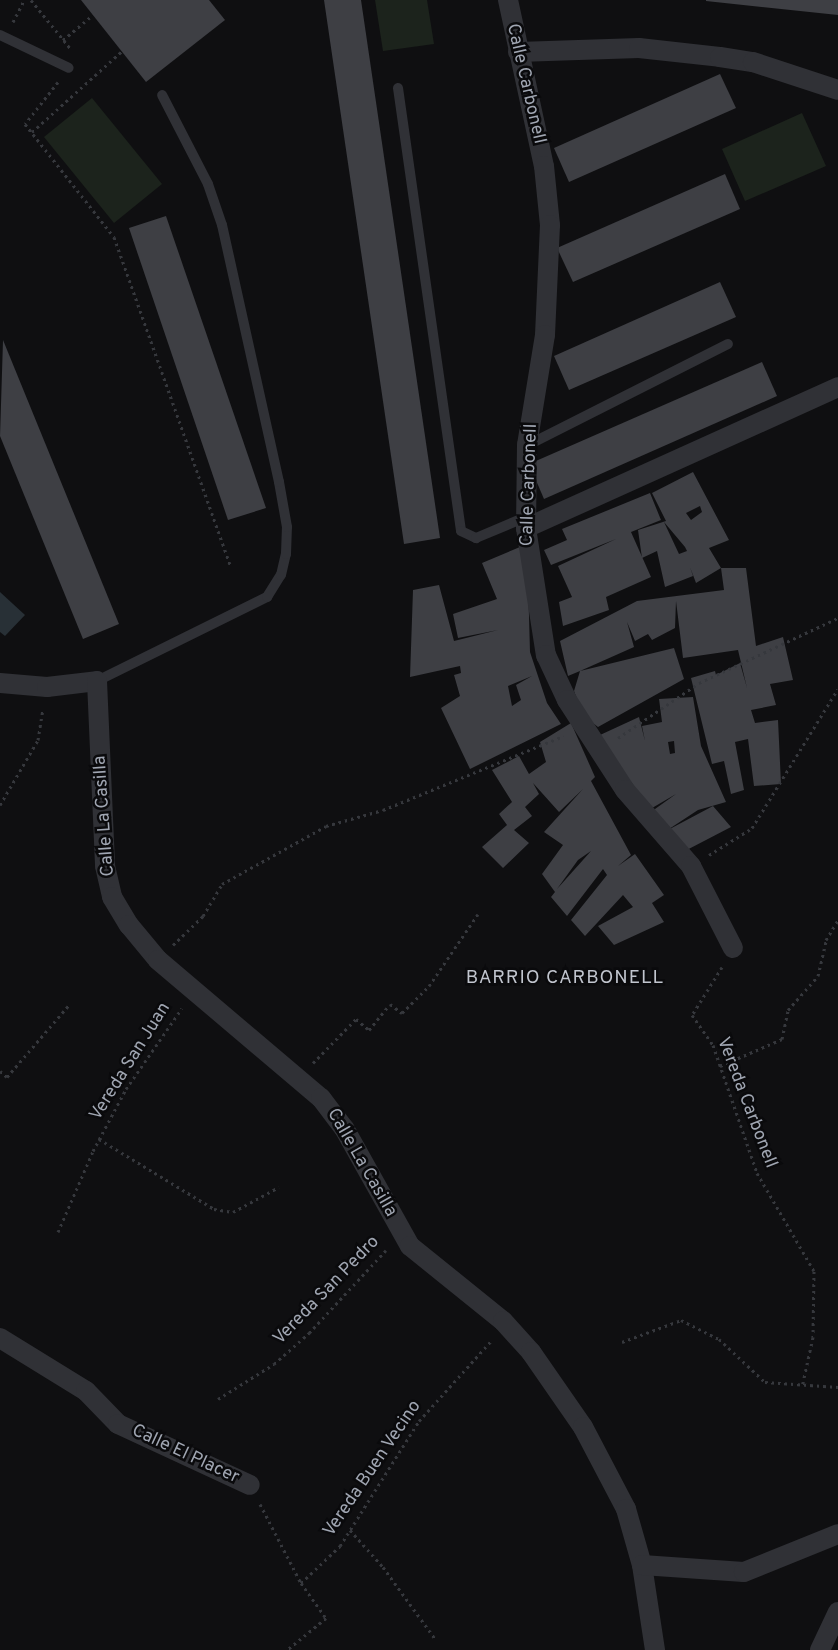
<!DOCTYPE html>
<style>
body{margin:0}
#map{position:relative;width:838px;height:1650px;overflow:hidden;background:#0f0f11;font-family:Overpass,sans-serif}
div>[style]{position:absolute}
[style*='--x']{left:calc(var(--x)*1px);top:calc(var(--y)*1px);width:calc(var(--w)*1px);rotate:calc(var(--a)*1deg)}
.green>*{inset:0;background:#1c231c}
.water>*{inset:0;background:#283036}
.building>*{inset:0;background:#3e3f44}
.path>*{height:3px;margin-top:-1.5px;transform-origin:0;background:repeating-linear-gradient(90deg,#36383d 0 2.5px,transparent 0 6.5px)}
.lane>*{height:10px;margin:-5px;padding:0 5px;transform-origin:5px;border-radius:5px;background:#303136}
.street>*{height:20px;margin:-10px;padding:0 10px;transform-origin:10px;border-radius:10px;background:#303136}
span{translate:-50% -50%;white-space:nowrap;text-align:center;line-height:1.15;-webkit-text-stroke:5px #0a0a0c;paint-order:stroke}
.street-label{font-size:18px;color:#a0a6b2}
.neighbourhood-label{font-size:19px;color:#c1c5ce;letter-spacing:1px}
</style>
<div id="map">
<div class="green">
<div style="clip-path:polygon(375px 0,427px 0,434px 44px,383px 51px)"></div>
<div style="clip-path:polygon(92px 98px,162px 184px,114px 223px,44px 137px)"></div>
<div style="clip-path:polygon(802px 113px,826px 166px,745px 201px,722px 149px)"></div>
</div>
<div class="water">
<div style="clip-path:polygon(0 592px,25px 615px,5px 636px,0 632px)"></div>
</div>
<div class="building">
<div style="clip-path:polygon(81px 0,209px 0,225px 20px,146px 82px)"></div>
<div style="clip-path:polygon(324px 0,361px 0,440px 538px,404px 544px)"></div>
<div style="clip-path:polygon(706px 0,838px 0,838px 15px,706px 1px)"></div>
<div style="clip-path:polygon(720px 74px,736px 108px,569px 182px,554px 148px)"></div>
<div style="clip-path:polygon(725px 174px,740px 209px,573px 282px,557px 248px)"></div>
<div style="clip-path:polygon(166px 216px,266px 508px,228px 520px,129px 228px)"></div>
<div style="clip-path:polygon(720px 282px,736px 317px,569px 390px,554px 356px)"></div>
<div style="clip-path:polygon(3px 340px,119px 624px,83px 639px,0 436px)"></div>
<div style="clip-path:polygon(762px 362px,777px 396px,544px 499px,529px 464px)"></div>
<div style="clip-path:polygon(evenodd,693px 472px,729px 540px,709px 548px,721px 568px,746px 568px,756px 646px,783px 637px,793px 680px,770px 684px,776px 705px,751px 710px,755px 723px,778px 720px,781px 784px,754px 786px,748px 739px,735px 742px,744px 790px,731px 794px,724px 761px,712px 764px,691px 678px,715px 671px,716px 675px,740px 663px,747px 688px,738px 650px,683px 658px,676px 601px,675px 628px,652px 640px,648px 634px,635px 641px,627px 622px,634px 647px,580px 671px,674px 648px,684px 679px,598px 727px,583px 715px,574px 691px,580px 671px,568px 676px,560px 641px,637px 601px,724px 590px,721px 568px,696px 583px,690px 567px,693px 576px,665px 587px,657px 551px,642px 558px,638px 530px,666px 521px,652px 493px,693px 472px,700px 506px,702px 512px,691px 520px,686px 513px,700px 506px,693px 472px,664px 522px,685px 547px,687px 551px,679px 554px,664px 522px)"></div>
<div style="clip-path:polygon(650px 493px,661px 520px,631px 532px,651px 577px,606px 597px,609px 610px,563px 626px,559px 602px,572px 597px,558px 566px,616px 539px,551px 565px,544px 550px,567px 540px,562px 529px)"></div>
<div style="clip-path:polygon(evenodd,527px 544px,530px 652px,547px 703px,561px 724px,470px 769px,441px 708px,460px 696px,454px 675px,461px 673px,460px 666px,410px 677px,413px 590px,439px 585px,454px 641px,498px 630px,458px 638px,453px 614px,497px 599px,482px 563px,527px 544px,532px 676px,516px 685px,521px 700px,512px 706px,508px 686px,532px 676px)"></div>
<div style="clip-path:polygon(evenodd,693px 697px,701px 746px,726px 802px,698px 810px,666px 831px,713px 806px,731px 827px,681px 853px,648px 814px,676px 794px,647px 811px,600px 735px,639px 717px,645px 741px,642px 726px,662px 722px,659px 699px,693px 697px,674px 741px,675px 753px,670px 754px,668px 742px,674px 741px)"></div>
<div style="clip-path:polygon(evenodd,571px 723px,595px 777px,591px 781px,631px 855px,618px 866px,635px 854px,664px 895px,652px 903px,664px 922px,614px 945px,598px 926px,633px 907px,623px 895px,585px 936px,571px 920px,607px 875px,603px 869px,567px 916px,551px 897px,555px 892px,542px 874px,563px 845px,544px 832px,583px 789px,559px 812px,533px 783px,539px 794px,525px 807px,532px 816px,514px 830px,529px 843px,503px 868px,482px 847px,507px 825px,499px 814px,512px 802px,492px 770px,519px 756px,529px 774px,546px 762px,540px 742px,571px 723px,591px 851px,557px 889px,578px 860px,591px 851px)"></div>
</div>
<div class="path">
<div style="--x:31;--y:0;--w:62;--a:50.9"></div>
<div style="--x:13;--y:22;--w:25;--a:-63"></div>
<div style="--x:63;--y:40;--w:39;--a:-40"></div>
<div style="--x:58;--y:82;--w:53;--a:128.2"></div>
<div style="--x:25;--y:124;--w:144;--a:51.8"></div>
<div style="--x:114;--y:237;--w:348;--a:70.5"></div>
<div style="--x:32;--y:132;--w:121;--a:-42"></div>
<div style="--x:618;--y:738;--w:98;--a:-34.2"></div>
<div style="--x:699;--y:683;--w:153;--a:-25.1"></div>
<div style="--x:0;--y:805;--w:75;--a:-59.7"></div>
<div style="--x:38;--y:740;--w:30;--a:-81"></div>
<div style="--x:709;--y:855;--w:51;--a:-32.1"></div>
<div style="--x:752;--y:828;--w:163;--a:-58.3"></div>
<div style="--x:173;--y:945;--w:42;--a:-44"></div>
<div style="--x:203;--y:916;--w:37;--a:-59"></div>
<div style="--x:222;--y:884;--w:119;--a:-29.1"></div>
<div style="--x:326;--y:826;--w:59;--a:-15.7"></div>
<div style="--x:383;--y:810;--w:195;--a:-22.3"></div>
<div style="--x:722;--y:967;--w:57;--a:122"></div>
<div style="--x:692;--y:1015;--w:37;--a:55"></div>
<div style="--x:713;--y:1045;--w:135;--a:71"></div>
<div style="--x:757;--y:1173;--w:113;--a:59.8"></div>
<div style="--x:814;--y:1271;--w:66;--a:90.9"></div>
<div style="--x:813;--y:1337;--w:51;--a:102.4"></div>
<div style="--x:313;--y:1063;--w:62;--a:-45.7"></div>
<div style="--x:356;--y:1019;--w:17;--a:40"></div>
<div style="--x:369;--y:1030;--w:33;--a:-51"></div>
<div style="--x:390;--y:1004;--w:15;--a:37"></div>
<div style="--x:402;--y:1013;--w:38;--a:-45"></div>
<div style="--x:429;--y:986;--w:87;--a:-55.8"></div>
<div style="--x:720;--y:1066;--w:68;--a:-23.5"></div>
<div style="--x:782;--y:1039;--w:30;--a:-78"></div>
<div style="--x:788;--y:1010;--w:45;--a:-48.6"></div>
<div style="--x:818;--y:976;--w:37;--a:-77"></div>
<div style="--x:826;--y:940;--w:23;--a:-59"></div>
<div style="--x:0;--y:1071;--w:9;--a:41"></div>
<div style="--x:7;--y:1077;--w:94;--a:-49.3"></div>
<div style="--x:99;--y:1139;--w:135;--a:31.3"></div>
<div style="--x:214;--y:1209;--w:19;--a:9"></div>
<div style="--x:233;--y:1212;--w:52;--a:-28.5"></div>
<div style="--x:58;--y:1232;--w:88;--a:-66.6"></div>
<div style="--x:93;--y:1151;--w:70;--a:-62"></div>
<div style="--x:126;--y:1089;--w:98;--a:-55.3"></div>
<div style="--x:622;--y:1342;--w:63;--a:-20.4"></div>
<div style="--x:681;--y:1320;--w:42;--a:26.6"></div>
<div style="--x:719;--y:1339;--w:63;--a:43.1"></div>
<div style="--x:765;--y:1382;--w:73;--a:3.9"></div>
<div style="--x:218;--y:1399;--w:66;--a:-32"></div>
<div style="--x:274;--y:1364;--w:47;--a:-41.5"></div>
<div style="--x:309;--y:1333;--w:113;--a:-47.1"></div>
<div style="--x:260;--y:1504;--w:89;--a:62.6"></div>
<div style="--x:301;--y:1583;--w:43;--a:54.5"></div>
<div style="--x:326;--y:1618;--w:50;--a:140.6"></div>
<div style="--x:350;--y:1530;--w:50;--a:48.3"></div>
<div style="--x:383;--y:1567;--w:90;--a:54"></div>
<div style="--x:301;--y:1583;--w:54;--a:-43.5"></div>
<div style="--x:340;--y:1546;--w:148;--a:-57.7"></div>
<div style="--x:419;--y:1421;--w:108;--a:-48"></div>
</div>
<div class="lane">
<div style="--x:0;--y:35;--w:76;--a:25.6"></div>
<div style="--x:398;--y:88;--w:447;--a:81.9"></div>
<div style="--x:461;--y:531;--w:17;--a:25"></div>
<div style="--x:476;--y:538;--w:54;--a:-22.8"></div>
<div style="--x:528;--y:445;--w:224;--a:-26.8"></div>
<div style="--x:97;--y:681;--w:190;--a:-26.3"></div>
<div style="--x:267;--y:597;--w:26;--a:-58"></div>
<div style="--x:281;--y:575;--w:22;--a:-77"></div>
<div style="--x:286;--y:554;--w:27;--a:-88"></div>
<div style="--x:287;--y:527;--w:46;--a:-100.1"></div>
<div style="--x:279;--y:482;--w:263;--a:-102.5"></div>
<div style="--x:222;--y:225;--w:43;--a:-108.9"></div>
<div style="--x:208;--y:184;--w:100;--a:-117.3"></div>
</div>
<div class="street">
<div style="--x:508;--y:0;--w:170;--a:77.8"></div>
<div style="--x:544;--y:166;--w:59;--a:84.2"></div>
<div style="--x:550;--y:225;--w:110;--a:92.6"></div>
<div style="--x:545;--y:335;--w:111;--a:99.3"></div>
<div style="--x:527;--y:445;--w:83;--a:90.7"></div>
<div style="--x:526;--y:528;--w:129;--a:81.1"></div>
<div style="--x:546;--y:655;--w:50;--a:65"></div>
<div style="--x:567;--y:700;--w:107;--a:57.2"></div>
<div style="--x:625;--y:790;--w:101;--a:49"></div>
<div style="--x:691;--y:866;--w:92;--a:62.9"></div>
<div style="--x:518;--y:52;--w:121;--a:-1.9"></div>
<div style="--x:639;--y:48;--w:81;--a:6.3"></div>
<div style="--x:720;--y:57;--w:33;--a:9"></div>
<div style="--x:753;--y:62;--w:89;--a:18.2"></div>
<div style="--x:526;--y:528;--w:342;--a:-24.3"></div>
<div style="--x:0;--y:683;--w:47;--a:4.9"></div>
<div style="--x:47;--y:687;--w:50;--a:-6.8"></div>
<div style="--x:97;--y:681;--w:185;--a:87.5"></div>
<div style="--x:105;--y:866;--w:32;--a:77"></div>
<div style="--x:112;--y:897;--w:33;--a:59"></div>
<div style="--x:129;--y:925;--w:45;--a:50.4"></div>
<div style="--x:158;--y:960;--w:214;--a:40.3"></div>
<div style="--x:321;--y:1098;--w:38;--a:53"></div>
<div style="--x:344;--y:1128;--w:135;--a:60.8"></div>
<div style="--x:410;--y:1246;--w:119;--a:38.9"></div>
<div style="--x:503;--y:1321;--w:42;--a:47.9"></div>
<div style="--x:531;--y:1352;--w:91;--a:55.3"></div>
<div style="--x:583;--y:1427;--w:93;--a:62.3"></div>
<div style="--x:626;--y:1509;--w:58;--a:74.1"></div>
<div style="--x:642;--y:1565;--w:86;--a:81.3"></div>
<div style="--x:0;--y:1338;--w:101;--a:31.6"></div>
<div style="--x:86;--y:1391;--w:46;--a:45.9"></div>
<div style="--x:118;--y:1424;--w:145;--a:24.8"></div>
<div style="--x:642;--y:1565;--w:102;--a:3.9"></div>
<div style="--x:744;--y:1572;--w:101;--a:-22"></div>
<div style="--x:820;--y:1650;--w:42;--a:-64.7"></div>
</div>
<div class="street-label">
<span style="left:525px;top:84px;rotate:77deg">Calle Carbonell</span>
<span style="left:530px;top:485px;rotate:-88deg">Calle Carbonell</span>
<span style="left:105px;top:816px;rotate:-94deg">Calle La Casilla</span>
<span style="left:131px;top:1062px;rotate:-58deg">Vereda San Juan</span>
<span style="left:746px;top:1103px;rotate:69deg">Vereda Carbonell</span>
<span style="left:361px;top:1163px;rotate:60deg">Calle La Casilla</span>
<span style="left:327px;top:1291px;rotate:-46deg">Vereda San Pedro</span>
<span style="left:185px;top:1455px;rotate:25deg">Calle El Placer</span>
<span style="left:373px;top:1469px;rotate:-56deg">Vereda Buen Vecino</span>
</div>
<div class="neighbourhood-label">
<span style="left:565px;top:979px">BARRIO CARBONELL</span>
</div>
</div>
